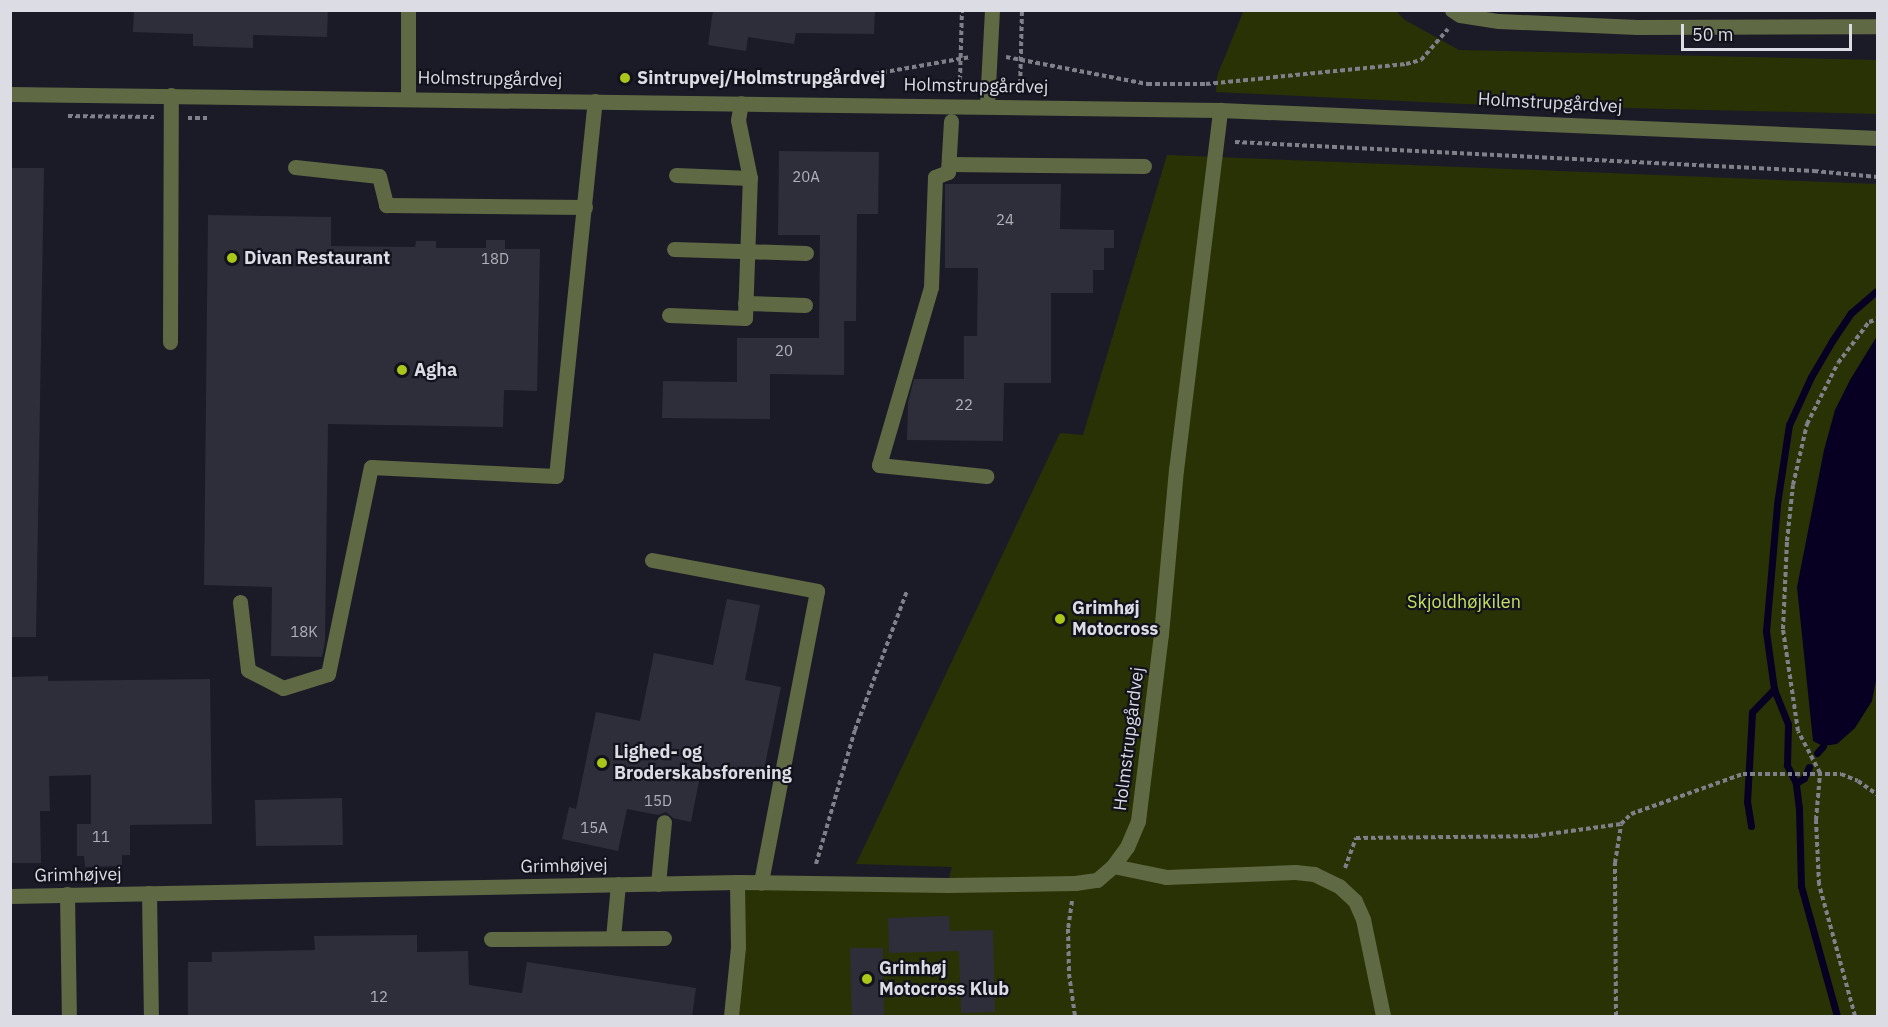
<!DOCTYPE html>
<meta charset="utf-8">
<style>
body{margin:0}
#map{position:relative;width:1888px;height:1027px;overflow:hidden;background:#1b1b27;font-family:"IBM Plex Sans",sans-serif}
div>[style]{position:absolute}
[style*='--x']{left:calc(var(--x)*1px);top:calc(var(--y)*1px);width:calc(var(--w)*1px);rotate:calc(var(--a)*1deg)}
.green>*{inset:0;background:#293205}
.water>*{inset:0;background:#070023}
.stream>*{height:7px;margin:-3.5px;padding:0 3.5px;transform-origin:3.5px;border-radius:3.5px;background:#070023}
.building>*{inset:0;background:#2e2e3a}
.path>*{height:4px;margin-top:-2px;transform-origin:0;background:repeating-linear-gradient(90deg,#80808a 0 4.5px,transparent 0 7.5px)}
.minor>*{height:15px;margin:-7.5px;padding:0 7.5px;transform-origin:7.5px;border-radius:7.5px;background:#5f6943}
.dots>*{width:16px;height:16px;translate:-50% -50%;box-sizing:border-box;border:3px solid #12121d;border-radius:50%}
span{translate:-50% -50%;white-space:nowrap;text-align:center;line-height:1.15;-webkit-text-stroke:4.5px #12121d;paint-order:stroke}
.number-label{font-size:15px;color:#b0b0ba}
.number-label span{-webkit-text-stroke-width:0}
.poi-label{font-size:18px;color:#dcdce4;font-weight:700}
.left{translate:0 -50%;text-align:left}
.street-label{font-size:18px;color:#dcdce4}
.park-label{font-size:18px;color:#c5e05f}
.frame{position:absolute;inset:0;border:12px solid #dcdce4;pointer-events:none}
.scale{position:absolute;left:1681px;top:24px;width:171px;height:27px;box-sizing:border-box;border:3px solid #dcdce4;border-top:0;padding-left:8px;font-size:18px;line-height:21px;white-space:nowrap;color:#dcdce4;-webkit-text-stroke:4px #12121d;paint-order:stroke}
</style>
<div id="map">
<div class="green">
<div style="clip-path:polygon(1244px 10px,1396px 11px,1405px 20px,1459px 50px,1877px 60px,1877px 114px,1463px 104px,1216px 92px,1217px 76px)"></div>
<div style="clip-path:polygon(1167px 155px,1877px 184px,1877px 1016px,732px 1016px,737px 882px,947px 885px,952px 867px,856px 864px,1060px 433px,1083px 435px)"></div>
</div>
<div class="water">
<div style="clip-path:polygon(1877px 336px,1877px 676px,1872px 701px,1855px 728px,1837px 744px,1823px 746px,1813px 741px,1797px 587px,1824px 450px,1835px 410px,1850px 380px)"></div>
</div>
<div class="stream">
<div style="--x:1817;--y:753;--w:9;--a:-49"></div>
<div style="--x:1796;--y:783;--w:9;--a:-32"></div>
<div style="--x:1804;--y:778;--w:12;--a:-66"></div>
<div style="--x:1751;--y:826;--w:24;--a:-99"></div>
<div style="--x:1747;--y:802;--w:90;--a:-86.8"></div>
<div style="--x:1752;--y:712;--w:32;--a:-46"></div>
<div style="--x:1837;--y:1016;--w:135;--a:-105.5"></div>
<div style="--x:1801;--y:886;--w:77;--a:-91.5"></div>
<div style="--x:1799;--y:809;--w:26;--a:-97"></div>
<div style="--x:1796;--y:783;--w:20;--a:-117"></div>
<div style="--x:1787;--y:765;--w:41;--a:-88.6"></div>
<div style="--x:1788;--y:724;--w:38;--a:-112"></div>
<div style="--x:1774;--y:689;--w:59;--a:-97.9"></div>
<div style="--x:1766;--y:631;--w:127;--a:-85"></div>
<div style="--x:1777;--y:504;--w:80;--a:-81.4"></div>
<div style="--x:1789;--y:425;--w:53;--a:-65.4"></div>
<div style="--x:1811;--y:377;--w:42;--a:-59.7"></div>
<div style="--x:1832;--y:341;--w:34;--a:-56"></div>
<div style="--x:1851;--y:313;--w:33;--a:-41"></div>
</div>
<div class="building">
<div style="clip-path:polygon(134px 10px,328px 10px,327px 37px,253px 35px,253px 48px,193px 46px,193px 34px,133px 32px)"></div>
<div style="clip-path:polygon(713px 10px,875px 10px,874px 34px,796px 33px,794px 44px,748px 37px,746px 51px,708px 45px)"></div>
<div style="clip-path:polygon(779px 151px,879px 152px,878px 214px,857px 214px,856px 321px,844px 321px,844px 375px,770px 374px,770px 419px,662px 418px,663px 381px,737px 382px,737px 338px,819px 338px,820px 235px,778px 235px)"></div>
<div style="clip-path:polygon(10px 168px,44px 168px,36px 637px,10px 637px)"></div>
<div style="clip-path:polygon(945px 184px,1061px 184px,1060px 229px,1114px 230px,1114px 248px,1104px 248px,1104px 270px,1093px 270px,1093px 293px,1051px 293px,1051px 383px,1004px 383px,1003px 441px,907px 440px,908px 402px,914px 379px,964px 379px,964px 336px,977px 336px,978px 268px,945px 268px)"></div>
<div style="clip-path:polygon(208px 215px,331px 217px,331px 246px,415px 247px,416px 241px,436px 241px,436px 248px,486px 248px,486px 240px,505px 240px,505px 249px,540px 249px,537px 391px,504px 390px,503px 427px,328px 424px,325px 641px,322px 657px,271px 656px,272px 587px,204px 585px)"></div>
<div style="clip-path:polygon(727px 599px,760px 605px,745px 680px,781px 687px,762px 779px,702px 766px,691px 822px,673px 818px,666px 812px,658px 815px,627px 809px,618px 851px,562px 839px,569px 807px,576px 809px,596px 712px,640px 721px,654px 653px,713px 665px)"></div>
<div style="clip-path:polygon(48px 676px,48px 681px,210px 679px,212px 824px,130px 825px,130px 855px,122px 855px,122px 866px,85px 867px,84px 856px,77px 856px,77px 824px,91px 824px,91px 775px,49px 776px,50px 811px,40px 811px,41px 863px,10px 863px,10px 677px)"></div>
<div style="clip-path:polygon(342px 798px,343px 845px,256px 846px,255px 800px)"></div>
<div style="clip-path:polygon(949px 916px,950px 931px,993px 930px,995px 1012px,961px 1013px,959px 951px,889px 953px,888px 918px)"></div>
<div style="clip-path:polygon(417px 935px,417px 952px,468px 951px,469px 985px,522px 993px,527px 962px,696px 988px,692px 1017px,188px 1017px,188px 962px,212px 962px,212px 952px,315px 950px,314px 936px)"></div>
<div style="clip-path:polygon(850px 948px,883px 948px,884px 1017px,852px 1017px)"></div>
</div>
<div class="path">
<div style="--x:1006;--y:57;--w:145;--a:10.8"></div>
<div style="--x:1148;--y:84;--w:58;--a:0"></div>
<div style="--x:1206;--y:84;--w:201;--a:-5.7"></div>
<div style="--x:1406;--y:64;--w:16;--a:-15"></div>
<div style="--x:1421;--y:60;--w:41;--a:-48.9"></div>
<div style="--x:816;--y:84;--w:157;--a:-9.9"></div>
<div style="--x:957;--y:90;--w:10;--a:-73"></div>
<div style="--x:960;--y:80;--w:70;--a:-88.4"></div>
<div style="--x:1020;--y:91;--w:81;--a:-88.6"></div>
<div style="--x:68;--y:116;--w:86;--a:0.7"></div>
<div style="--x:188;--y:118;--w:20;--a:0"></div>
<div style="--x:1235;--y:142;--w:580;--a:2.87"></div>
<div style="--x:1814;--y:171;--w:64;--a:5.4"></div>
<div style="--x:816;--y:864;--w:140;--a:-73.8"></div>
<div style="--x:855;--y:730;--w:148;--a:-69.5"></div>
<div style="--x:1345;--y:868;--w:32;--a:-70"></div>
<div style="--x:1356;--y:838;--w:178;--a:-0.6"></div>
<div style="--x:1534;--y:836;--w:88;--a:-7.9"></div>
<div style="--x:1072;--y:901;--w:28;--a:98"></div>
<div style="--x:1068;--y:929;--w:45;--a:88.7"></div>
<div style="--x:1069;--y:974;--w:42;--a:81.9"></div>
<div style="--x:1616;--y:1016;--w:153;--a:-90.4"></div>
<div style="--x:1615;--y:863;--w:39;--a:-81"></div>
<div style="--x:1621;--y:824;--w:14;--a:-45"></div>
<div style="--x:1631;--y:814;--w:119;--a:-19.7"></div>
<div style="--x:1743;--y:774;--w:98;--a:0"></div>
<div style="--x:1841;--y:774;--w:18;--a:22"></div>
<div style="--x:1858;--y:781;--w:24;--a:35"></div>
<div style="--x:1855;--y:1016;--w:137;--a:-105.3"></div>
<div style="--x:1819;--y:884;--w:64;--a:-92.7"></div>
<div style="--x:1816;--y:820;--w:47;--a:-85.1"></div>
<div style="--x:1820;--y:773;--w:47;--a:-117.6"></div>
<div style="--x:1798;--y:731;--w:103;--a:-98.4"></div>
<div style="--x:1783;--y:629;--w:88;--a:-87.4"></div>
<div style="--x:1787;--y:541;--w:56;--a:-83.9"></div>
<div style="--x:1793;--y:485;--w:63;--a:-77.1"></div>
<div style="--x:1807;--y:424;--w:68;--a:-63.1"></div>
<div style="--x:1838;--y:363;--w:51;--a:-52.9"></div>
<div style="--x:1869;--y:322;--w:9;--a:-18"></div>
</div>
<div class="minor">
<div style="--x:1452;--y:10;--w:9;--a:32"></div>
<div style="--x:1460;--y:15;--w:39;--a:9"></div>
<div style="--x:1499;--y:21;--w:138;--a:2.5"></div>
<div style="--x:1637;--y:27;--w:241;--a:-0.2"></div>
<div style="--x:10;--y:94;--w:1210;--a:0.76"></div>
<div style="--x:1220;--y:110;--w:659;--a:2.44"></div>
<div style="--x:408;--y:97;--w:87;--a:-90"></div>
<div style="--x:987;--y:105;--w:95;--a:-87"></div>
<div style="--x:951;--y:121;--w:51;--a:93.4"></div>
<div style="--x:948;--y:172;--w:14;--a:159"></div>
<div style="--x:935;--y:177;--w:110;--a:92.1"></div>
<div style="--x:931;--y:287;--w:185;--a:106.3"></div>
<div style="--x:879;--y:465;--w:108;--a:5.9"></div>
<div style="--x:949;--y:164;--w:195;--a:0.6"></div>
<div style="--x:295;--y:167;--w:84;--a:6.1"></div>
<div style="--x:379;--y:176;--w:30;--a:76"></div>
<div style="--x:386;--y:205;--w:199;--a:0.6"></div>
<div style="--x:676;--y:175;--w:74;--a:2.3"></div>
<div style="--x:674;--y:249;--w:132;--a:1.7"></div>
<div style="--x:745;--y:303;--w:60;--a:1.9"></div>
<div style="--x:669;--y:315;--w:76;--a:2.3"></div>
<div style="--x:745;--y:318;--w:140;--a:-88"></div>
<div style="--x:750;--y:178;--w:59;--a:-101.7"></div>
<div style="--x:738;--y:120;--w:17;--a:-80"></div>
<div style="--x:170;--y:342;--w:247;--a:-89.8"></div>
<div style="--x:652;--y:560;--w:168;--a:10.6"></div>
<div style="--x:817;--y:591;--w:297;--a:100.9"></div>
<div style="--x:240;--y:602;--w:68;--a:83.3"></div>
<div style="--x:248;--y:670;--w:39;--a:27"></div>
<div style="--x:283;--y:688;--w:47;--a:-17.3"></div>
<div style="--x:328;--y:674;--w:211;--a:-78.3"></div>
<div style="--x:371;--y:467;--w:185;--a:2.8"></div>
<div style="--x:556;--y:476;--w:377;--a:-84.1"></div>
<div style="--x:1113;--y:866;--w:54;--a:11.7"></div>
<div style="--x:1166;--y:877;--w:129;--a:-2.2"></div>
<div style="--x:1295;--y:872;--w:19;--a:6"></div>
<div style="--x:1314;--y:874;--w:28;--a:26"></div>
<div style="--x:1339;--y:886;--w:22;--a:43"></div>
<div style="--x:1355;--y:901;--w:20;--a:66"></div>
<div style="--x:1363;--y:919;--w:99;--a:78.3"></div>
<div style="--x:658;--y:884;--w:62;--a:-84.5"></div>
<div style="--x:149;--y:893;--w:123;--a:89.1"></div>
<div style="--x:67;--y:894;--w:122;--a:89.1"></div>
<div style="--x:10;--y:896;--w:727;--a:-1.1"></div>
<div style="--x:737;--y:882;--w:210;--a:0.8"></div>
<div style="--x:947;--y:885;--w:128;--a:-0.9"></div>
<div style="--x:1075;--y:883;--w:22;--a:-8"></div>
<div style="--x:1097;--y:880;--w:21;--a:-41"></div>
<div style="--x:1113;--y:866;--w:24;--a:-54"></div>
<div style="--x:1127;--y:847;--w:28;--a:-67"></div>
<div style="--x:1138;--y:821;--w:188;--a:-83"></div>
<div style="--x:1161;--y:634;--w:165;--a:-84.8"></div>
<div style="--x:1176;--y:470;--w:363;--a:-83"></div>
<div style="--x:613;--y:938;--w:54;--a:-84.7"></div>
<div style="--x:491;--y:939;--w:173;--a:-0.3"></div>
<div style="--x:731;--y:1016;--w:69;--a:-84.2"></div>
<div style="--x:738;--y:947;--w:65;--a:-90.9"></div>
</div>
<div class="dots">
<div style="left:625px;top:78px;background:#aac719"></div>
<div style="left:232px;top:258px;background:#aac719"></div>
<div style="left:402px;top:370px;background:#aac719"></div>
<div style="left:1060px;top:619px;background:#aac719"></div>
<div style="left:602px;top:763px;background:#aac719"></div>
<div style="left:867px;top:979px;background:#aac719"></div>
</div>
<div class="number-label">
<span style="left:806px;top:177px">20A</span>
<span style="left:1005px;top:220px">24</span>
<span style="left:495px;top:259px">18D</span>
<span style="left:784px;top:351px">20</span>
<span style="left:964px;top:405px">22</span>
<span style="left:304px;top:632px">18K</span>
<span style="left:658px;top:801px">15D</span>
<span style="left:594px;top:828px">15A</span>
<span style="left:101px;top:837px">11</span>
<span style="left:379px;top:997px">12</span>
</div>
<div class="poi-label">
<span class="left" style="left:637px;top:78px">Sintrupvej/Holmstrupgårdvej</span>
<span class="left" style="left:244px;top:258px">Divan Restaurant</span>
<span class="left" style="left:414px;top:370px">Agha</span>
<span class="left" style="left:1072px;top:619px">Grimhøj<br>Motocross</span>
<span class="left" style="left:614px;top:763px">Lighed- og<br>Broderskabsforening</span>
<span class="left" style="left:879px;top:979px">Grimhøj<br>Motocross Klub</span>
</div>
<div class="street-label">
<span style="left:490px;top:79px;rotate:1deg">Holmstrupgårdvej</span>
<span style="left:976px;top:86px;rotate:1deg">Holmstrupgårdvej</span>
<span style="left:1550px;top:103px;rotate:3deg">Holmstrupgårdvej</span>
<span style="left:1129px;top:739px;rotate:-83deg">Holmstrupgårdvej</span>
<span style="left:564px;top:866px;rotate:-1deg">Grimhøjvej</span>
<span style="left:78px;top:875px;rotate:-1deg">Grimhøjvej</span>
</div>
<div class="park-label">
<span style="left:1464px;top:602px">Skjoldhøjkilen</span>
</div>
<div class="frame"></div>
<div class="scale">50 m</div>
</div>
